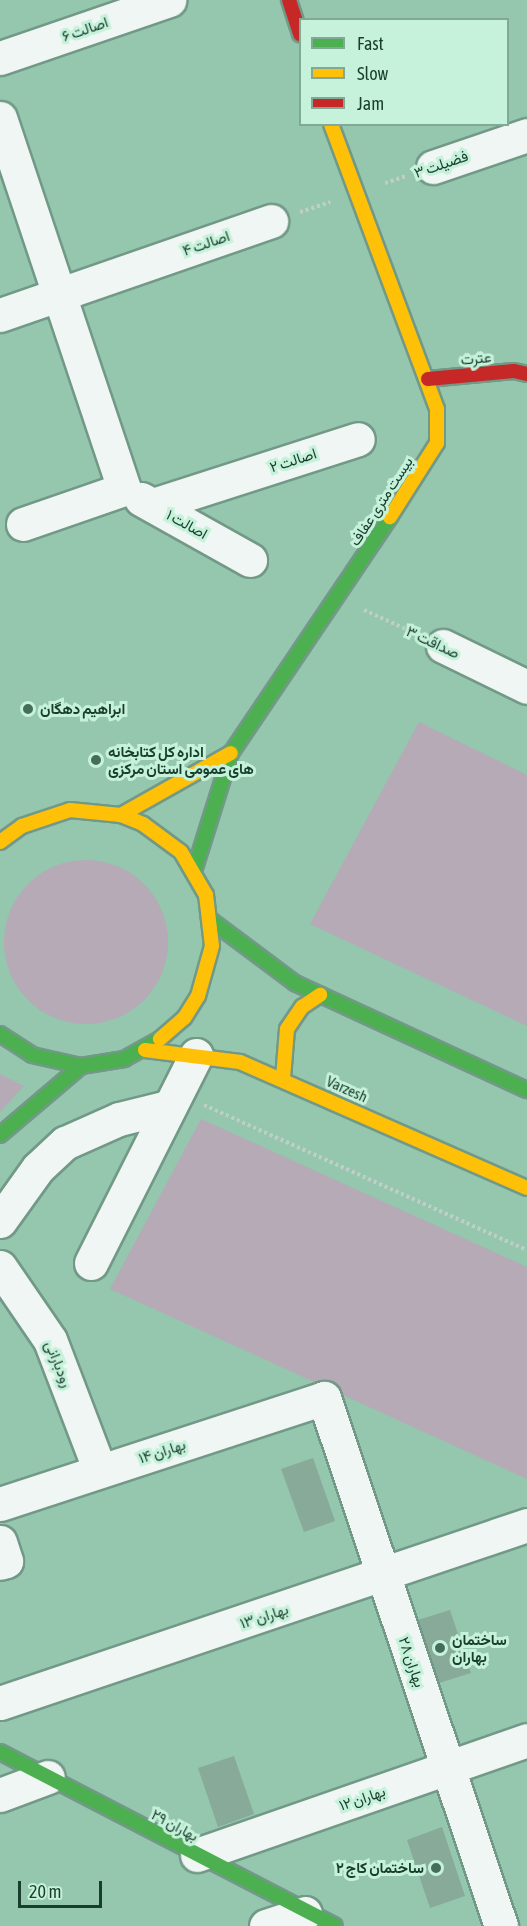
<!DOCTYPE html>
<meta charset="utf-8">
<style>
body{margin:0}
#map{position:relative;width:527px;height:1926px;overflow:hidden;background:#95c6ae;font-family:"Asap Condensed",Vazirmatn,sans-serif}
div>[style]{position:absolute}
[style*='--x']{left:calc(var(--x)*1px);top:calc(var(--y)*1px);width:calc(var(--w)*1px);rotate:calc(var(--a)*1deg)}
.green>*{inset:0;background:#b5aab5}
.round{border-radius:50%}
.building>*{inset:0;background:#87aa99}
.path>*{height:4px;margin-top:-2px;transform-origin:0;background:repeating-linear-gradient(90deg,#bfcfc8 0 3px,transparent 0 6px)}
.roads{filter:drop-shadow(2px 0 #729987) drop-shadow(-2px 0 #729987) drop-shadow(0 2px #729987) drop-shadow(0 -2px #729987)}
.street>*{height:33px;margin:-16.5px;padding:0 16.5px;transform-origin:16.5px;border-radius:16.5px;background:#eff6f3}
.fast>*{height:14px;margin:-7px;padding:0 7px;transform-origin:7px;border-radius:7px;background:#4caf50}
.slow>*{height:14px;margin:-7px;padding:0 7px;transform-origin:7px;border-radius:7px;background:#ffc107}
.jam>*{height:14px;margin:-7px;padding:0 7px;transform-origin:7px;border-radius:7px;background:#c62828}
.dots>*{width:16px;height:16px;translate:-50% -50%;box-sizing:border-box;border:3px solid #c6f1da;border-radius:50%}
span{translate:-50% -50%;white-space:nowrap;text-align:center;line-height:1.15;-webkit-text-stroke:6px #c6f1da;paint-order:stroke}
.street-label{font-size:15px;color:#183f2d}
.poi-label{font-size:15px;color:#183f2d;font-weight:700}
.left{translate:0 -50%;text-align:left}
.right{translate:-100% -50%;text-align:right}
.legend{position:absolute;left:299px;top:18px;width:210px;height:108px;box-sizing:border-box;background:#c6f1da;border:2px solid #80aa95;margin:0;padding:8px 10px;list-style:none;font-size:18px;color:#183f2d}
.legend li{display:flex;align-items:center;gap:12px;height:30px}
.legend b{width:30px;border:2px solid #80aa95}
.scale{position:absolute;left:18px;top:1881px;width:84px;height:27px;box-sizing:border-box;border:3px solid #183f2d;border-top:0;padding-left:8px;font-size:18px;line-height:21px;white-space:nowrap;color:#183f2d;-webkit-text-stroke:4px #c6f1da;paint-order:stroke}
</style>
<div id="map">
<div class="green">
<div style="clip-path:polygon(419px 722px,527px 775px,527px 1026px,310px 924px)"></div>
<div class="round" style="left:4px;top:860px;width:164px;height:164px"></div>
<div style="clip-path:polygon(0 1074px,24px 1086px,0 1112px)"></div>
<div style="clip-path:polygon(201px 1119px,527px 1267px,527px 1479px,110px 1289px)"></div>
</div>
<div class="building">
<div style="clip-path:polygon(313px 1458px,335px 1521px,304px 1532px,281px 1469px)"></div>
<div style="clip-path:polygon(450px 1610px,471px 1673px,439px 1683px,418px 1620px)"></div>
<div style="clip-path:polygon(234px 1756px,254px 1814px,218px 1827px,198px 1768px)"></div>
<div style="clip-path:polygon(442px 1827px,465px 1896px,430px 1908px,407px 1840px)"></div>
</div>
<div class="path">
<div style="--x:385;--y:183;--w:22;--a:-18"></div>
<div style="--x:300;--y:212;--w:32;--a:-18"></div>
<div style="--x:364;--y:610;--w:58;--a:24.4"></div>
<div style="--x:204;--y:1105;--w:354;--a:24.2"></div>
</div>
<div class="roads">
<div class="street">
<div style="--x:0;--y:58;--w:179;--a:-18.9"></div>
<div style="--x:0;--y:118;--w:391;--a:71.5"></div>
<div style="--x:433;--y:167;--w:99;--a:-18.8"></div>
<div style="--x:0;--y:315;--w:287;--a:-19.1"></div>
<div style="--x:141;--y:499;--w:125;--a:29.2"></div>
<div style="--x:153;--y:505;--w:215;--a:-17.8"></div>
<div style="--x:23;--y:524;--w:107;--a:-19.1"></div>
<div style="--x:443;--y:646;--w:93;--a:26"></div>
<div style="--x:0;--y:1221;--w:65;--a:-54.4"></div>
<div style="--x:38;--y:1168;--w:37;--a:-43"></div>
<div style="--x:65;--y:1143;--w:59;--a:-24"></div>
<div style="--x:119;--y:1119;--w:50;--a:-13.8"></div>
<div style="--x:91;--y:1263;--w:233;--a:-63.2"></div>
<div style="--x:0;--y:1267;--w:88;--a:55.6"></div>
<div style="--x:50;--y:1340;--w:140;--a:69.1"></div>
<div style="--x:0;--y:1504;--w:341;--a:-18.1"></div>
<div style="--x:324;--y:1398;--w:557;--a:71.47"></div>
<div style="--x:0;--y:1542;--w:20;--a:72"></div>
<div style="--x:6;--y:1561;--w:6;--a:162"></div>
<div style="--x:0;--y:1703;--w:556;--a:-18.66"></div>
<div style="--x:0;--y:1795;--w:51;--a:-20.6"></div>
<div style="--x:197;--y:1855;--w:349;--a:-19.2"></div>
<div style="--x:266;--y:1926;--w:41;--a:-18.4"></div>
</div>
<div class="fast">
<div style="--x:194;--y:871;--w:124;--a:-72.6"></div>
<div style="--x:231;--y:753;--w:285;--a:-56"></div>
<div style="--x:212;--y:921;--w:104;--a:36.8"></div>
<div style="--x:295;--y:983;--w:255;--a:24.8"></div>
<div style="--x:0;--y:1034;--w:38;--a:33"></div>
<div style="--x:32;--y:1055;--w:50;--a:12.7"></div>
<div style="--x:81;--y:1066;--w:44;--a:-9.2"></div>
<div style="--x:124;--y:1059;--w:41;--a:-29.1"></div>
<div style="--x:0;--y:1135;--w:106;--a:-40.4"></div>
<div style="--x:0;--y:1752;--w:377;--a:27.4"></div>
</div>
<div class="slow">
<div style="--x:331;--y:124;--w:304;--a:69.6"></div>
<div style="--x:437;--y:409;--w:34;--a:90"></div>
<div style="--x:437;--y:443;--w:88;--a:122.4"></div>
<div style="--x:121;--y:815;--w:126;--a:-29.4"></div>
<div style="--x:0;--y:842;--w:27;--a:-36"></div>
<div style="--x:22;--y:826;--w:51;--a:-18.4"></div>
<div style="--x:70;--y:810;--w:51;--a:5.6"></div>
<div style="--x:121;--y:815;--w:24;--a:22"></div>
<div style="--x:143;--y:824;--w:47;--a:36.4"></div>
<div style="--x:181;--y:852;--w:50;--a:59.8"></div>
<div style="--x:206;--y:895;--w:51;--a:83.3"></div>
<div style="--x:212;--y:946;--w:52;--a:105.6"></div>
<div style="--x:198;--y:996;--w:26;--a:122"></div>
<div style="--x:184;--y:1018;--w:32;--a:139"></div>
<div style="--x:145;--y:1050;--w:96;--a:7.2"></div>
<div style="--x:240;--y:1062;--w:313;--a:23.7"></div>
<div style="--x:283;--y:1078;--w:49;--a:-85.3"></div>
<div style="--x:287;--y:1029;--w:27;--a:-56"></div>
<div style="--x:302;--y:1007;--w:22;--a:-34"></div>
</div>
<div class="jam">
<div style="--x:289;--y:0;--w:36;--a:72"></div>
<div style="--x:428;--y:379;--w:86;--a:-5.3"></div>
<div style="--x:514;--y:371;--w:13;--a:13"></div>
</div>
</div>
<div class="dots">
<div style="left:28px;top:709px;background:#446e5a"></div>
<div style="left:96px;top:760px;background:#446e5a"></div>
<div style="left:440px;top:1648px;background:#446e5a"></div>
<div style="left:436px;top:1868px;background:#446e5a"></div>
</div>
<div class="street-label">
<span style="left:85px;top:29px;rotate:-19deg">اصالت ۶</span>
<span style="left:441px;top:164px;rotate:-19deg">فضیلت ۳</span>
<span style="left:206px;top:243px;rotate:-19deg">اصالت ۴</span>
<span style="left:476px;top:358px;rotate:-5deg">عترت</span>
<span style="left:293px;top:460px;rotate:-18deg">اصالت ۲</span>
<span style="left:381px;top:501px;rotate:-57deg">بیست متری عفاف</span>
<span style="left:187px;top:524px;rotate:29deg">اصالت ۱</span>
<span style="left:433px;top:642px;rotate:25deg">صداقت ۳</span>
<span style="left:347px;top:1089px;rotate:24deg">Varzesh</span>
<span style="left:59px;top:1364px;rotate:68deg">رودبارانی</span>
<span style="left:162px;top:1451px;rotate:-18deg">بهاران ۱۴</span>
<span style="left:264px;top:1616px;rotate:-18deg">بهاران ۱۳</span>
<span style="left:412px;top:1662px;rotate:71deg">بهاران ۲۸</span>
<span style="left:362px;top:1798px;rotate:-19deg">بهاران ۱۲</span>
<span style="left:175px;top:1825px;rotate:28deg">بهاران ۲۹</span>
</div>
<div class="poi-label">
<span class="left" style="left:40px;top:709px">ابراهیم دهگان</span>
<span class="left" style="left:108px;top:760px">اداره کل کتابخانه<br>های عمومی استان مرکزی</span>
<span class="left" style="left:452px;top:1648px">ساختمان<br>بهاران</span>
<span class="right" style="left:424px;top:1868px">ساختمان کاج ۲</span>
</div>
<ul class="legend">
<li><b style="height:8px;background:#4caf50"></b>Fast</li>
<li><b style="height:8px;background:#ffc107"></b>Slow</li>
<li><b style="height:8px;background:#c62828"></b>Jam</li>
</ul>
<div class="scale">20 m</div>
</div>
